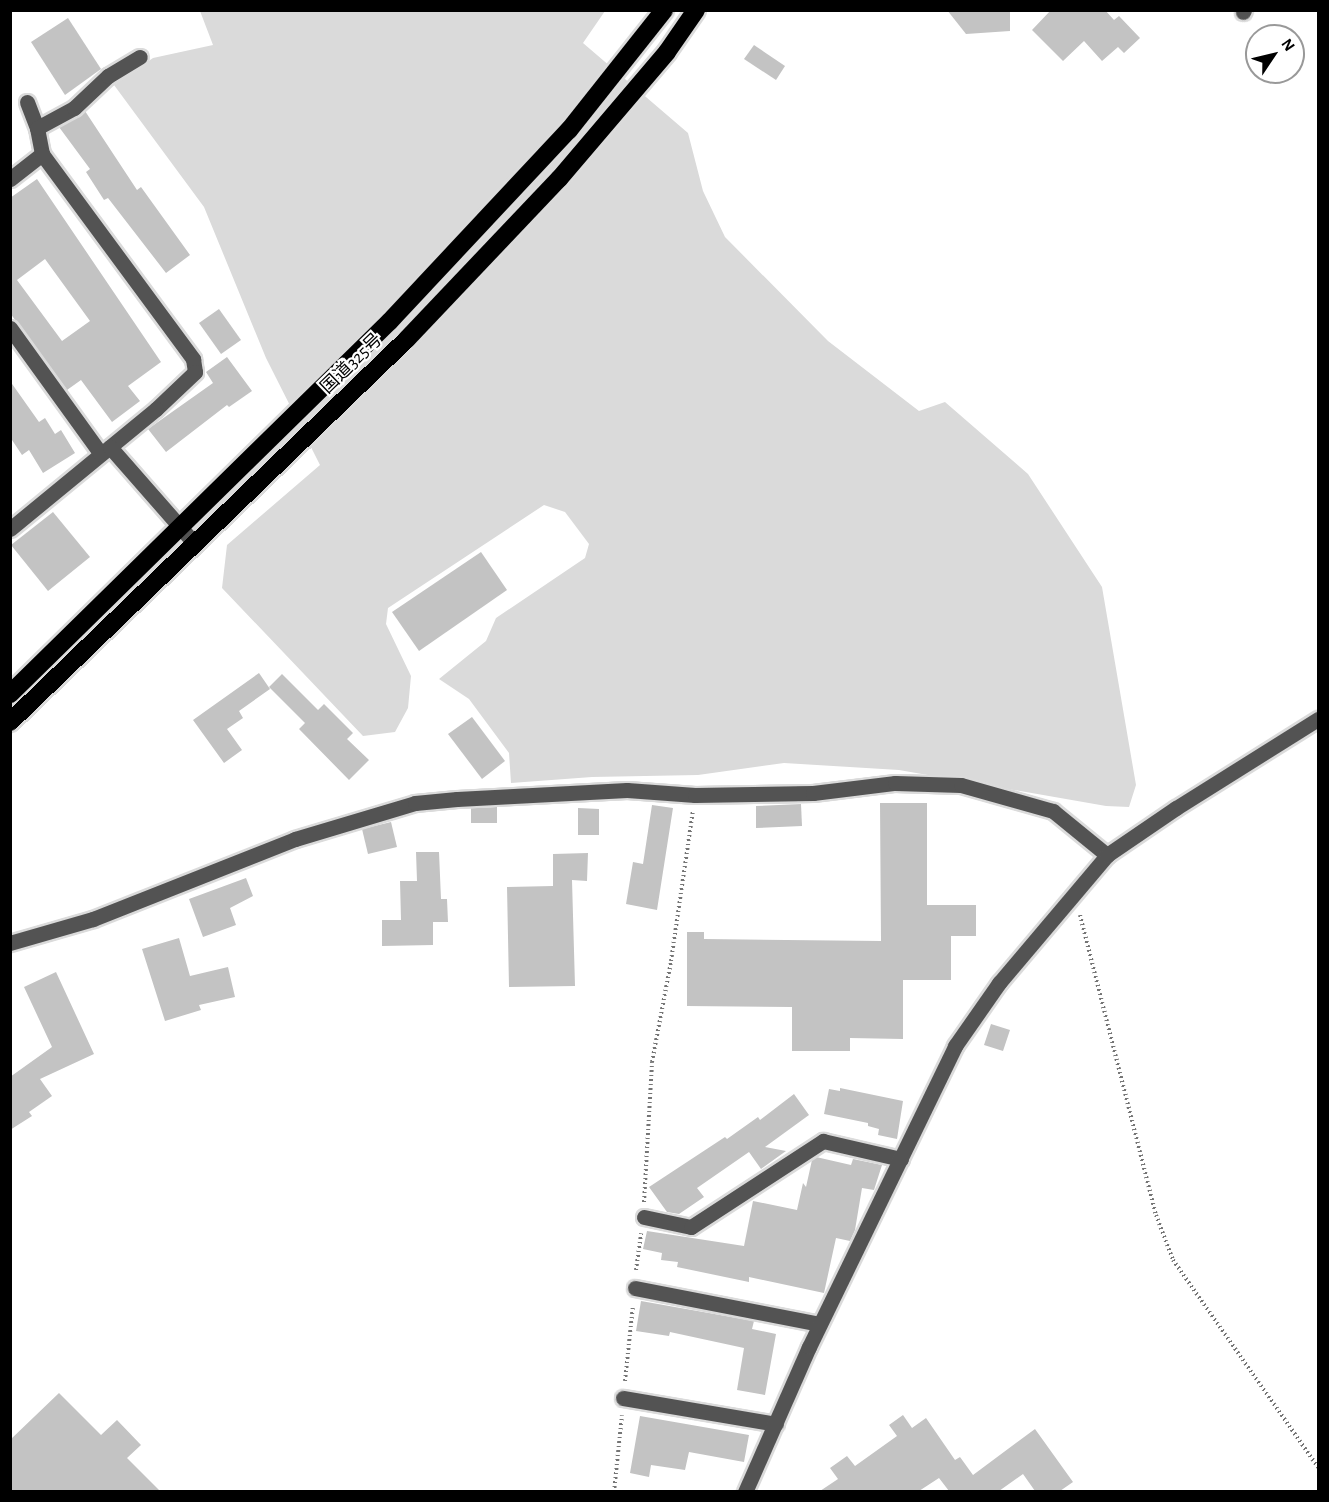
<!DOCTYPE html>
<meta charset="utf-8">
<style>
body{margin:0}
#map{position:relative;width:1329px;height:1502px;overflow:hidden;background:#fff;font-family:"Alegreya Sans","Noto Sans JP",sans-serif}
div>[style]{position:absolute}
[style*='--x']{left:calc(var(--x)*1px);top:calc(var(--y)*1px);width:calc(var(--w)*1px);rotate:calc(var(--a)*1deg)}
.green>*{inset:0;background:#dadada}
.building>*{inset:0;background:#c3c3c3}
.path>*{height:4px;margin-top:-2px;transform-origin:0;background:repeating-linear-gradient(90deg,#757575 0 1.5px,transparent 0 4.5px)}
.roads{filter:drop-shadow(2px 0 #dbdbdb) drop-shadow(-2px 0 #dbdbdb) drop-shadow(0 2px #dbdbdb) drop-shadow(0 -2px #dbdbdb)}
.minor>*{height:15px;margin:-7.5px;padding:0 7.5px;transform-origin:7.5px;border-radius:7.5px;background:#535353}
.highway>*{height:18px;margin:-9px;padding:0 9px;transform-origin:9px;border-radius:9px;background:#000}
span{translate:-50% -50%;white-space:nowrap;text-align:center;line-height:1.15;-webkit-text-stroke:4.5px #fff;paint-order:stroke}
.street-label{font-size:18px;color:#000}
.frame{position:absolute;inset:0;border:12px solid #000;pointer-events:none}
.north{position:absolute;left:1245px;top:24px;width:60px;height:60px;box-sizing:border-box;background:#fff;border:2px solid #999;border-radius:50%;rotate:55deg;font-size:16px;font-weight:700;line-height:24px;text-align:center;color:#000}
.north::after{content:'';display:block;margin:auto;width:21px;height:27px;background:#000;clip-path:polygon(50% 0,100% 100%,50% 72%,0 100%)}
</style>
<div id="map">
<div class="green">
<div style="clip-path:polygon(200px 11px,605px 11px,583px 43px,688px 133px,703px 191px,725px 237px,828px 341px,919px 411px,945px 402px,1028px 474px,1102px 587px,1136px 785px,1129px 807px,1106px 806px,899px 770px,784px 763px,698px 775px,592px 777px,511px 783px,509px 753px,469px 699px,439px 679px,486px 641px,496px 618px,585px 558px,589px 544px,565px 512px,544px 505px,388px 608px,386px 624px,411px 676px,408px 708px,395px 732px,363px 736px,222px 588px,227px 545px,320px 465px,266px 358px,204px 207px,114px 85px,153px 58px,213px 45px)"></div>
</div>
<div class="building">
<div style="clip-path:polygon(947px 10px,1010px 10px,1010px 31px,966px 34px)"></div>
<div style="clip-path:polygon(1051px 10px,1105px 10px,1114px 20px,1119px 16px,1140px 38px,1124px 53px,1118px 47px,1102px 61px,1084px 41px,1063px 61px,1032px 30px)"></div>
<div style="clip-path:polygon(68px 18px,101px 69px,65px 95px,31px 42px)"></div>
<div style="clip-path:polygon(754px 45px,785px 66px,776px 80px,744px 59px)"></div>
<div style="clip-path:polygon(85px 111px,137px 190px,141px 187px,190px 255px,166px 273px,108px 198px,104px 200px,86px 172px,90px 169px,59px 127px)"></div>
<div style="clip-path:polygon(evenodd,37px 179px,161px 362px,128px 386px,140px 401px,112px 422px,81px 380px,67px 390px,10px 313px,10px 198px,37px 179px,45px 259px,90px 321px,62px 341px,17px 280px,45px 259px)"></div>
<div style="clip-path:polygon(219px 309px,241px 340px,221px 354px,199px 323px)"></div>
<div style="clip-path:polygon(227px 357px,252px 391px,229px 407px,227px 405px,166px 452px,148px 429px,213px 383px,206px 372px)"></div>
<div style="clip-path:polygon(10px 381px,39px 422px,45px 418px,55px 434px,61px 430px,75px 453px,43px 473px,29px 450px,22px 455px,10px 437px)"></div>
<div style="clip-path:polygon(53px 512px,90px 557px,48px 591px,11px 545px)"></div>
<div style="clip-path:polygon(481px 552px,507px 590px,419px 651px,392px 612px)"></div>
<div style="clip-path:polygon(259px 673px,270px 689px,239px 711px,243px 718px,227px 729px,242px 750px,224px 763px,193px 720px)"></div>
<div style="clip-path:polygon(282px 674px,318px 710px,324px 704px,353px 733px,347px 739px,369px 760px,349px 780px,299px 729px,305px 723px,269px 687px)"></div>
<div style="clip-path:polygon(472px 717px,505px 761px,482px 779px,448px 734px)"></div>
<div style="clip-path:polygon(880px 803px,927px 803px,927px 905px,976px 905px,976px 936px,951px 936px,951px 980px,903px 980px,903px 1039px,850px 1038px,850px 1051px,792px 1051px,792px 1007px,687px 1006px,687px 932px,704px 932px,704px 939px,881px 941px)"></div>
<div style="clip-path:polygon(801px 804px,802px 826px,756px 828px,756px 806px)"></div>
<div style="clip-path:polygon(652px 805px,673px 808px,657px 910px,626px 904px,633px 862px,643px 864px)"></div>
<div style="clip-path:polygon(497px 807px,497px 823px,471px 823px,471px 808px)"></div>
<div style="clip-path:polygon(578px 808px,599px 809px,599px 835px,578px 835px)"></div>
<div style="clip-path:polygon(391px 822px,397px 847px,368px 854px,362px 829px)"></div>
<div style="clip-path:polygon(416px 852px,439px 852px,441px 899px,447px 899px,448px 922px,433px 922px,433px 945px,382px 946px,382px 920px,401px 920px,400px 881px,417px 881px)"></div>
<div style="clip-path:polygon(588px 853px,587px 881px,572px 880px,575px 986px,509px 987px,507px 887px,553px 886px,553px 854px)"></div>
<div style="clip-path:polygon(246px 878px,253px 896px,230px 908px,236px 925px,203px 937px,189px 899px)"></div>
<div style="clip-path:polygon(179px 938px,190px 976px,228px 967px,235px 997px,199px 1005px,201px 1010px,165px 1021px,142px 949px)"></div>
<div style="clip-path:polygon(56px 972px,94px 1054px,40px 1079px,52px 1096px,29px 1112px,32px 1116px,10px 1130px,10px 1077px,52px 1047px,24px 987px)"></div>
<div style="clip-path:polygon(991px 1024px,1010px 1030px,1003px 1051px,984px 1045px)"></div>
<div style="clip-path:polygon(840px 1088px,903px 1101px,897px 1139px,878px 1135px,879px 1129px,868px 1126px,868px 1123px,824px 1114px,829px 1089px,840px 1091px)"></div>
<div style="clip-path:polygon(794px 1094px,809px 1115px,765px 1147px,786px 1151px,761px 1169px,749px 1152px,697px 1188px,704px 1197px,679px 1214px,667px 1212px,649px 1187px,725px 1137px,727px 1139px,758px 1117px,760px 1120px)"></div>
<div style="clip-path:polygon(816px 1157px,851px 1165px,853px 1159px,882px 1165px,874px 1190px,862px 1188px,855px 1230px,850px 1241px,836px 1238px,824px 1293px,749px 1277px,749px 1282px,677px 1267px,678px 1262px,661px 1260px,662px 1253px,643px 1249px,647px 1231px,744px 1246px,753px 1201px,797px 1210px,803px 1183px,806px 1187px,812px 1160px)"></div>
<div style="clip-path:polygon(641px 1301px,754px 1321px,752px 1329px,776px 1334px,765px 1395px,737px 1390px,744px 1348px,670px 1332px,669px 1336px,636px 1331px)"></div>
<div style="clip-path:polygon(59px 1393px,101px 1435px,117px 1420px,141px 1445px,127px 1458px,160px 1491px,10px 1491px,10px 1440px)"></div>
<div style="clip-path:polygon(903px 1415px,912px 1428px,926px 1418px,955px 1460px,960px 1457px,973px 1475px,1035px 1429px,1073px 1482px,1060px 1491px,1035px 1491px,1023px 1474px,999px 1491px,949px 1491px,939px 1478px,919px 1491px,820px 1491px,838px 1479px,830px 1468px,847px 1456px,855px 1466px,897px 1436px,889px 1425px)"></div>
<div style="clip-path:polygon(640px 1416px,749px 1435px,744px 1462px,689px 1452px,685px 1470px,651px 1465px,649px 1477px,630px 1473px)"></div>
</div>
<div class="path">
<div style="--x:1080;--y:915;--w:309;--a:75.8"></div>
<div style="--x:1156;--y:1215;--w:48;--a:69.3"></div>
<div style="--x:1173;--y:1260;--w:253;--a:55"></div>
<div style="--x:644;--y:1202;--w:140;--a:-86.7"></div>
<div style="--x:652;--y:1062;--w:103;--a:-79.3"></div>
<div style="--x:671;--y:961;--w:152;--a:-81.7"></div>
<div style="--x:636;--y:1270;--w:37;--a:-82"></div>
<div style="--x:625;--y:1381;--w:76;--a:-84"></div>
<div style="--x:614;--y:1492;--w:77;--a:-84.1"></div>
</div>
<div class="roads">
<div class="minor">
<div style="--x:1243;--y:12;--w:2;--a:-63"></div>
<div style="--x:27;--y:102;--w:28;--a:69"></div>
<div style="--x:37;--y:128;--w:26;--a:79"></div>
<div style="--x:37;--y:128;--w:42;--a:-28.4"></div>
<div style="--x:74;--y:108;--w:47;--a:-43.3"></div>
<div style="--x:108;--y:76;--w:37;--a:-31"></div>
<div style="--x:10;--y:179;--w:41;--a:-38"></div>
<div style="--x:42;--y:154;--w:255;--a:53.6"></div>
<div style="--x:193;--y:359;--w:13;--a:81"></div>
<div style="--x:195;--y:372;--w:54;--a:136.5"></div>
<div style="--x:156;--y:409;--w:189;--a:140.6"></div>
<div style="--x:10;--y:328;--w:155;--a:54.2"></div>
<div style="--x:110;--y:447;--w:129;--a:48.8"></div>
<div style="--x:10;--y:943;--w:86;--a:-16.1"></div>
<div style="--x:93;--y:919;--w:217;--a:-21.6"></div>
<div style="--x:295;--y:839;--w:125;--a:-16.7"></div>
<div style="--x:415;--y:803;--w:42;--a:-5.4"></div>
<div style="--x:457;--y:799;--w:170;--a:-3"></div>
<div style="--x:627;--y:790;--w:68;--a:4.2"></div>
<div style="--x:695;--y:795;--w:118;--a:-1"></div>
<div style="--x:813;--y:793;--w:83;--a:-7"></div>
<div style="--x:895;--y:783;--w:66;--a:1.7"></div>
<div style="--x:961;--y:785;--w:96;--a:15.8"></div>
<div style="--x:1053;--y:811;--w:70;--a:39.2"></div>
<div style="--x:644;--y:1217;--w:48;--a:12"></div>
<div style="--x:691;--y:1227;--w:158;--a:-33.1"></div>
<div style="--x:823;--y:1141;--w:80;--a:13"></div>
<div style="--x:635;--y:1288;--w:188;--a:11"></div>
<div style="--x:623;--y:1398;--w:155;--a:9.6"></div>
<div style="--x:745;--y:1492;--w:158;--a:-66.2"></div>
<div style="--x:809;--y:1347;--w:335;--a:-64.1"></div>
<div style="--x:955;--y:1046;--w:77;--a:-55.1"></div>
<div style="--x:999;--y:983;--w:167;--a:-49.8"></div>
<div style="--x:1107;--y:855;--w:83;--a:-34.3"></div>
<div style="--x:1176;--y:808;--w:168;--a:-32.1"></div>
</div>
<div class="highway">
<div style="--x:10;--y:694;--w:532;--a:-44.47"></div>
<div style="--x:390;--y:321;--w:262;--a:-46.9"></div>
<div style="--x:569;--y:130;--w:153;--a:-51.6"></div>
<div style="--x:10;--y:722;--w:552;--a:-43.97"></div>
<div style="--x:407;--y:339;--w:221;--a:-46.5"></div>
<div style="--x:559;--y:179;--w:167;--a:-49.6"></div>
<div style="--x:667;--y:52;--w:51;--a:-55.4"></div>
</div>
</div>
<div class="street-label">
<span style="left:352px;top:364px;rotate:-44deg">国道325号</span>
</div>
<div class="frame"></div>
<div class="north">N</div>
</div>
